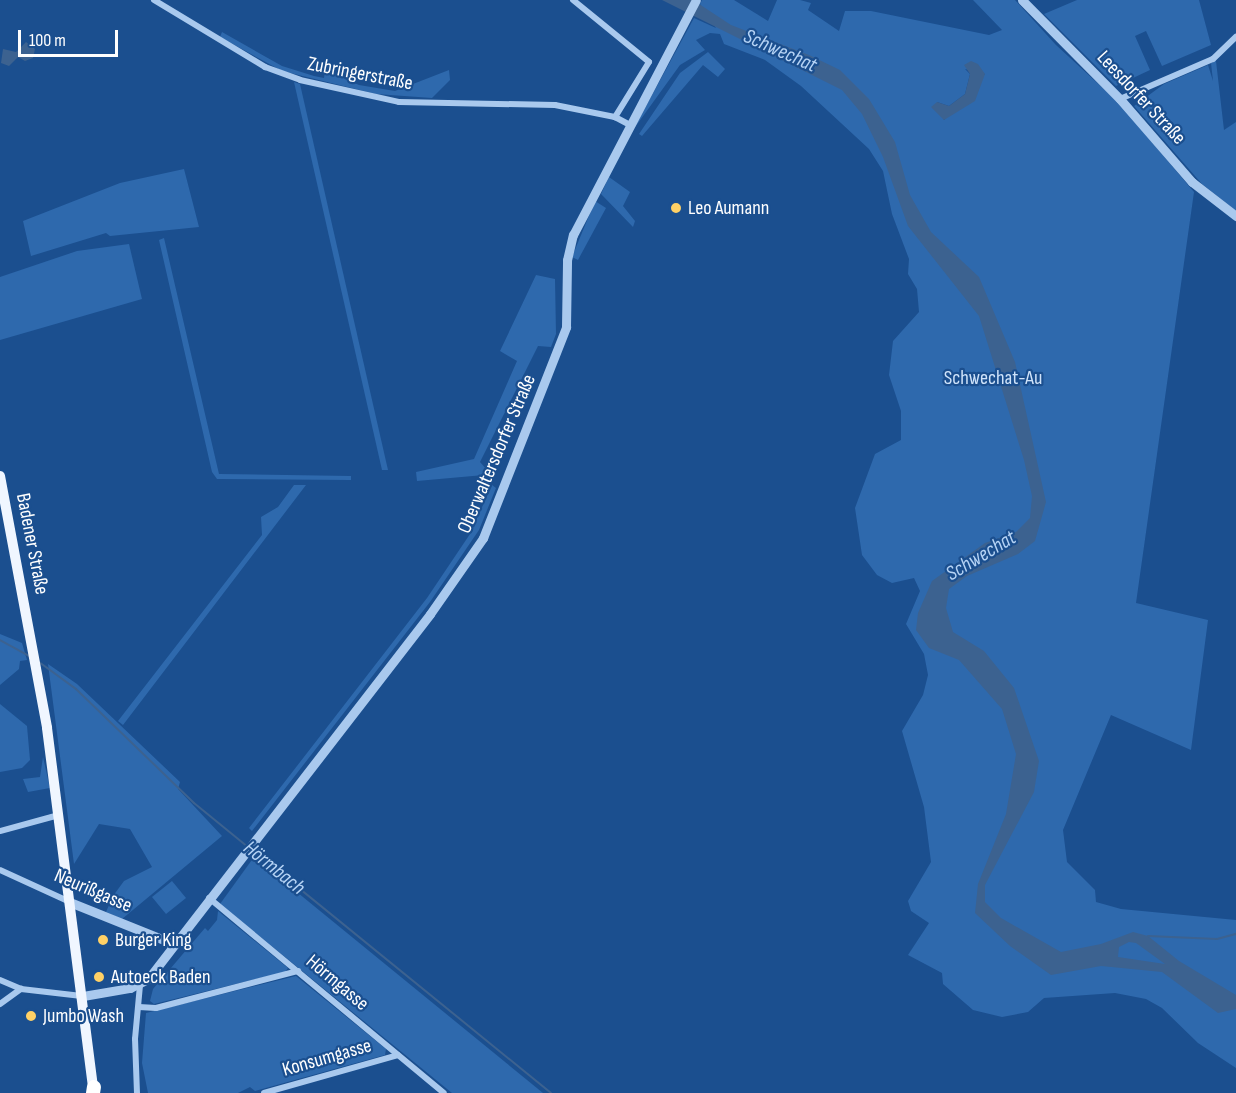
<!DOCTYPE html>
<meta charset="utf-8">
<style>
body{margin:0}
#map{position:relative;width:1236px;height:1093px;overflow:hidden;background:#1b4f8f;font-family:"Sofia Sans Condensed",sans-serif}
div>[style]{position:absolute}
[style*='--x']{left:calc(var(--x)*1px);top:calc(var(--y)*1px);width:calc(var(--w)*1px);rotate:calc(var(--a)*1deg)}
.green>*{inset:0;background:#2e69ad}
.water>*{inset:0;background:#3c6290}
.stream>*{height:2px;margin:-1px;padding:0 1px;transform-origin:1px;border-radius:1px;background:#3c6290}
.minor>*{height:6px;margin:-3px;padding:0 3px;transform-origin:3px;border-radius:3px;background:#a9c9ee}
.tertiary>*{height:9px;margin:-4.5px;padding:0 4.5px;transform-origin:4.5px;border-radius:4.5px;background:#a9c9ee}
.primary>*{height:10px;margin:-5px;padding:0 5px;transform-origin:5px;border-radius:5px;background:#f0f6ff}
.motorway>*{height:14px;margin:-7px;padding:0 7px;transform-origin:7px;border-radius:7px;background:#fff}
.dots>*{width:16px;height:16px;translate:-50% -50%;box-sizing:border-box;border:3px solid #1b4f8f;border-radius:50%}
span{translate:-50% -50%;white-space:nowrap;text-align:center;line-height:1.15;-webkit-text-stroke:4.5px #1b4f8f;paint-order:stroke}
.street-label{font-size:20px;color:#fff}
.poi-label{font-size:20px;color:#fff}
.left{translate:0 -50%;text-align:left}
.park-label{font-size:20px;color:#cfe3fa}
.water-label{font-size:21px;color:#b5d3f5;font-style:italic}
.scale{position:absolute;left:18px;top:30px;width:100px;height:27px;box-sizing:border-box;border:3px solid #fff;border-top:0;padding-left:8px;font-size:18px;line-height:21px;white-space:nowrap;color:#fff;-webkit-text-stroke:4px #1b4f8f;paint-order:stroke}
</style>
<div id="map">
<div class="green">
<div style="clip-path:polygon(evenodd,702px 0,734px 0,768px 21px,777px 0,800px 0,811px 3px,808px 10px,839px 31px,845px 11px,871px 11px,989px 35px,1002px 30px,973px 0,1015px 0,1056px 45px,1118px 102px,1194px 192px,1136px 603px,1208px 620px,1191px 750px,1111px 715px,1063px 830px,1067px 862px,1095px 890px,1096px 902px,1121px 909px,1236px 920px,1236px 1068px,1198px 1043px,1162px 1008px,1146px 999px,1115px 993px,1044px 998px,1028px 1012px,1002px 1017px,973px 1010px,943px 984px,942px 973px,908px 955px,929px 923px,911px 911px,908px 901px,931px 862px,924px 807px,902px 731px,923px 695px,928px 675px,924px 654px,906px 624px,920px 591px,914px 578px,892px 583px,877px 575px,862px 555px,855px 508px,875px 454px,901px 440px,901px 411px,889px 375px,893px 341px,919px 312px,917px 289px,908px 274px,909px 259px,892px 214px,883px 171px,869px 149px,801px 86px,765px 60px,724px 44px,720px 34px,710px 33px,696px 40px,705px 50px,680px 65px,633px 130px,694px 18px,716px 28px,700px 4px,702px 0,965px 69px,985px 74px,944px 120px,937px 102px,949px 106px,965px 94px,970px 74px,965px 69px)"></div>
<div style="clip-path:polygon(1077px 0,1199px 0,1211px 45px,1162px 66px,1146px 31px,1135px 36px,1150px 70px,1116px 86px,1044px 14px)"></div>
<div style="clip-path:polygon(222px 32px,282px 66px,314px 76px,324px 78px,326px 64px,330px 63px,345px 79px,359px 85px,395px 91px,449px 70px,450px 80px,432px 98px,376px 94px,282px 71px,220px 37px)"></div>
<div style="clip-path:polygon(708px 52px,725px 69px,718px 77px,703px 65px,642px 136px,639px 134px,680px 73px)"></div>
<div style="clip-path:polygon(1216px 61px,1224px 130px,1236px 122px,1236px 211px,1202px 184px,1134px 106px,1164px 84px,1208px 65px,1213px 81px,1211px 63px)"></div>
<div style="clip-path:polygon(294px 82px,300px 84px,388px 470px,382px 470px)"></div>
<div style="clip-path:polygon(184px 169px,199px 227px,110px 236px,106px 233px,31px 256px,23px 221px,120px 183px)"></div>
<div style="clip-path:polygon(609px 177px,630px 192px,623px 206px,635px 221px,633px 227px,601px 194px)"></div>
<div style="clip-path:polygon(595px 201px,606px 208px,578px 260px,572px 257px)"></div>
<div style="clip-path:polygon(164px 238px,219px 474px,351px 476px,351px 480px,217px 479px,212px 472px,159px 240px)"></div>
<div style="clip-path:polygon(129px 244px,142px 299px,0 340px,0 277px,77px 251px)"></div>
<div style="clip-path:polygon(536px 275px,555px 279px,556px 334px,551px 347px,538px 346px,480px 462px,487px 470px,484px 475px,417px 481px,416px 472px,474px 459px,517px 361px,500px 351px)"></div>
<div style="clip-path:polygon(294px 485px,306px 485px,123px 725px,118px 721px,262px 535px,261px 517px,278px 507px)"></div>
<div style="clip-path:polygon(492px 485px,496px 488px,479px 530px,430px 602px,252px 831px,249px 828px,427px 598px,470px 534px)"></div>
<div style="clip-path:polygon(0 634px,22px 643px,27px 660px,20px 661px,19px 669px,0 685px)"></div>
<div style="clip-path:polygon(48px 664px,77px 684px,180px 782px,178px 789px,222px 836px,122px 919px,106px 912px,113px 896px,124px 881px,152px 867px,130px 829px,99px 824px,74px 864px)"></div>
<div style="clip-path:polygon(0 704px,27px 726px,30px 760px,22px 768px,0 772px)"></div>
<div style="clip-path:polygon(43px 757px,50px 788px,28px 792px,23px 779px,40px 777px)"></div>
<div style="clip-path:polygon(254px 857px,543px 1093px,452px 1093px,220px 904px)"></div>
<div style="clip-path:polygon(172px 881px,186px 898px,166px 914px,152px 897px)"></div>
<div style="clip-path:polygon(218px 911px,288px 968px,285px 972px,154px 1004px,150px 1001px,153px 989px,205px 928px,208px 931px,217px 920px)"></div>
<div style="clip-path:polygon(296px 976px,386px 1049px,385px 1055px,255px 1091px,250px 1087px,238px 1093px,148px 1093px,142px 1063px,146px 1013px)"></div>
</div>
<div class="water">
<div style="clip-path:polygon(evenodd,662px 0,693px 0,731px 25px,809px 55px,840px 70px,869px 99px,895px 142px,910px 195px,931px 232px,979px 277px,1015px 362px,1046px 502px,1035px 541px,1018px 554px,967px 576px,949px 589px,946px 608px,953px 632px,984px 651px,1014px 688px,1039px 761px,1034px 792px,985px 885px,985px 902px,1001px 918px,1061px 952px,1101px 944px,1133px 932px,1148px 936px,1179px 961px,1236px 995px,1236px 1009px,1218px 1013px,1162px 972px,1101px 966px,1051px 975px,1010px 946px,975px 913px,978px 884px,1006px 814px,1016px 754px,1002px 709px,959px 660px,929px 648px,916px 630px,918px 613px,932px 581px,985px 543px,1016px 532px,1030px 518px,1032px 496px,1024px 460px,979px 316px,908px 226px,883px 157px,862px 114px,842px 90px,662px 0,1129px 942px,1136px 943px,1165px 964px,1118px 957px,1119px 947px,1129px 942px)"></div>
<div style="clip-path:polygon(26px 42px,35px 49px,33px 58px,25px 61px,18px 57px,9px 66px,1px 63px,3px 49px,16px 52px)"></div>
<div style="clip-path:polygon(971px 61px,978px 64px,985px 74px,975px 101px,944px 120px,931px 107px,937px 102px,949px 106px,965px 94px,970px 74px,964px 65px)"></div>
</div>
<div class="stream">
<div style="--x:0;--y:640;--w:33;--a:29"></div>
<div style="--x:39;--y:662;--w:46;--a:36.1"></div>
<div style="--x:76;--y:689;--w:164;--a:44"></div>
<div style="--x:194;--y:803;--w:70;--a:39.2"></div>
<div style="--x:252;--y:850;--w:385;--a:39.1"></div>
<div style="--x:1148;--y:936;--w:69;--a:2.5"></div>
<div style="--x:1217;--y:939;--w:20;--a:-15"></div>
</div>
<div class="minor">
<div style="--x:154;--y:0;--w:130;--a:31.1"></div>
<div style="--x:265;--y:67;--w:37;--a:20"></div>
<div style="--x:300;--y:80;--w:101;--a:12.5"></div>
<div style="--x:399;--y:102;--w:156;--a:1.1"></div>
<div style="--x:555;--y:105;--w:61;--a:11.3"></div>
<div style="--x:573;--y:0;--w:98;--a:39.2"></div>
<div style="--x:649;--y:62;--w:65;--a:121.7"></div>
<div style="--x:615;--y:117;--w:17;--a:28"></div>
<div style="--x:1120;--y:99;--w:101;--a:-23.3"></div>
<div style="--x:1213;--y:59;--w:32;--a:-44"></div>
<div style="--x:0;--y:831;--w:61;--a:-15.2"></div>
<div style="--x:0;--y:870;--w:77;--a:24.6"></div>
<div style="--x:209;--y:898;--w:305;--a:39.7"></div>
<div style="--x:0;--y:980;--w:23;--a:23"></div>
<div style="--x:21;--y:989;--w:61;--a:6.5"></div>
<div style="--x:0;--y:1004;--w:26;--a:-36"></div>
<div style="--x:139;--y:1007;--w:17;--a:3"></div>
<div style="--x:156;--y:1008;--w:147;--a:-14.6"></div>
<div style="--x:137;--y:1093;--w:54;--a:-92.1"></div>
<div style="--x:135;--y:1039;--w:54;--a:-84.7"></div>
<div style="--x:264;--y:1093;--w:139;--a:-15.8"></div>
</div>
<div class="tertiary">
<div style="--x:1022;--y:0;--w:139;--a:45.3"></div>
<div style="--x:1120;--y:99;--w:110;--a:49.1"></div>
<div style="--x:1192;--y:182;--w:56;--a:37.7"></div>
<div style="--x:72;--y:903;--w:110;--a:21.9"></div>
<div style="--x:83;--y:996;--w:48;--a:-9.7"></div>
<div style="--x:130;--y:988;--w:20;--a:-27"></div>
<div style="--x:148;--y:979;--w:461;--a:-52.3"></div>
<div style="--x:430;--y:614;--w:93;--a:-55.1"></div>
<div style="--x:483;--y:538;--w:227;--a:-68.5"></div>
<div style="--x:566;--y:327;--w:67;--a:-89.1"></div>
<div style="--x:567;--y:260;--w:26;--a:-77"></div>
<div style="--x:573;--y:235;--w:265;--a:-62.4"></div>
</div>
<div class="primary">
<div style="--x:0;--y:476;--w:256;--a:79.4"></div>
<div style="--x:47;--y:728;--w:368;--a:82.7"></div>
</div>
<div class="motorway">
<div style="--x:93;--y:1093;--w:6;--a:-81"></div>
</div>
<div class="dots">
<div style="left:676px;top:208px;background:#ffd166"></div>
<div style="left:103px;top:940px;background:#ffd166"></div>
<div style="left:99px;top:977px;background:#ffd166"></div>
<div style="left:31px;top:1016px;background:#ffd166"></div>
</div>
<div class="street-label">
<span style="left:360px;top:74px;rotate:11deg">Zubringerstraße</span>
<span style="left:1141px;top:98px;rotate:47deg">Leesdorfer Straße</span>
<span style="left:497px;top:454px;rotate:-67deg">Oberwaltersdorfer Straße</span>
<span style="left:32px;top:544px;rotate:79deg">Badener Straße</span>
<span style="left:93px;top:891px;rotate:23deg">Neurißgasse</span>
<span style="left:337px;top:983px;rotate:40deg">Hörmgasse</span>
<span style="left:327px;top:1058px;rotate:-16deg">Konsumgasse</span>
</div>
<div class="poi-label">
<span class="left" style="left:688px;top:208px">Leo Aumann</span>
<span class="left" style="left:115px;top:940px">Burger King</span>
<span class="left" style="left:111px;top:977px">Autoeck Baden</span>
<span class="left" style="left:43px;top:1016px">Jumbo Wash</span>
</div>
<div class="park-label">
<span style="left:993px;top:378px">Schwechat-Au</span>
</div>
<div class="water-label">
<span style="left:780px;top:51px;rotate:24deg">Schwechat</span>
<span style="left:981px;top:556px;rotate:-31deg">Schwechat</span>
<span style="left:274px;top:868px;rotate:39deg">Hörmbach</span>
</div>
<div class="scale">100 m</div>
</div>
